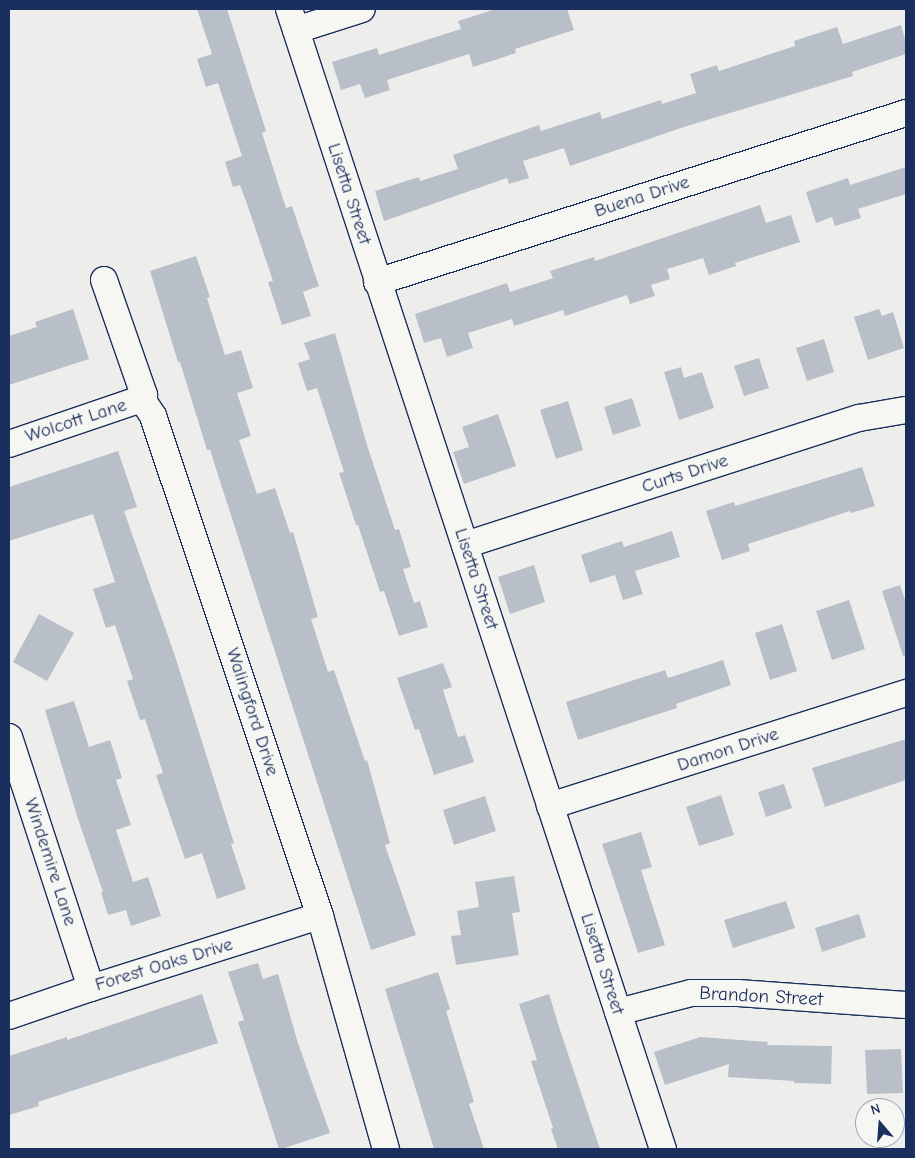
<!DOCTYPE html>
<style>
body{margin:0}
#map{position:relative;width:915px;height:1158px;overflow:hidden;background:#edeeec;font-family:"Comic Neue",sans-serif}
div>[style]{position:absolute}
[style*='--x']{left:calc(var(--x)*1px);top:calc(var(--y)*1px);width:calc(var(--w)*1px);rotate:calc(var(--a)*1deg)}
.building>*{inset:0;background:#b9bfc8}
.roads{filter:drop-shadow(1px 0 #1b2f5e) drop-shadow(-1px 0 #1b2f5e) drop-shadow(0 1px #1b2f5e) drop-shadow(0 -1px #1b2f5e)}
.minor>*{height:26px;margin:-13px;padding:0 13px;transform-origin:13px;border-radius:13px;background:#f6f6f2}
span{translate:-50% -50%;white-space:nowrap;text-align:center;line-height:1.15;-webkit-text-stroke:4px #f6f6f2;paint-order:stroke}
.street-label{font-size:19px;color:#1b2f5e}
.frame{position:absolute;inset:0;border:10px solid #1b2f5e;pointer-events:none}
.north{position:absolute;left:855px;top:1098px;width:50px;height:50px;box-sizing:border-box;background:#f6f6f2;border:1px solid #9ea6b7;border-radius:50%;rotate:342deg;font-size:14px;font-weight:700;line-height:20px;text-align:center;color:#1b2f5e}
.north::after{content:'';display:block;margin:auto;width:18px;height:22px;background:#1b2f5e;clip-path:polygon(50% 0,100% 100%,50% 72%,0 100%)}
</style>
<div id="map">
<div class="building">
<div style="clip-path:polygon(197px 9px,227px 9px,266px 131px,262px 133px,286px 208px,292px 206px,319px 286px,303px 292px,311px 316px,282px 325px,268px 282px,273px 281px,247px 204px,240px 185px,233px 187px,225px 162px,242px 156px,218px 83px,206px 87px,197px 59px,212px 54px)"></div>
<div style="clip-path:polygon(496px 9px,567px 9px,574px 30px,515px 49px,516px 53px,473px 67px,469px 54px,387px 80px,390px 90px,365px 98px,360px 84px,341px 90px,332px 62px,377px 48px,379px 55px,461px 29px,458px 21px)"></div>
<div style="clip-path:polygon(901px 25px,906px 42px,906px 54px,852px 72px,853px 76px,687px 126px,570px 166px,564px 148px,523px 161px,529px 178px,509px 184px,507px 178px,384px 221px,375px 191px,419px 177px,420px 181px,458px 169px,453px 155px,539px 125px,541px 131px,600px 112px,602px 119px,661px 100px,662px 104px,696px 93px,690px 74px,717px 65px,719px 71px,795px 46px,794px 41px,837px 27px,843px 44px)"></div>
<div style="clip-path:polygon(906px 167px,906px 194px,858px 209px,861px 218px,835px 226px,832px 217px,816px 223px,806px 192px,848px 178px,850px 185px)"></div>
<div style="clip-path:polygon(760px 205px,766px 223px,791px 215px,800px 242px,735px 263px,736px 266px,709px 275px,703px 258px,667px 269px,670px 279px,651px 285px,655px 296px,630px 304px,627px 295px,565px 316px,563px 310px,514px 326px,512px 319px,468px 333px,473px 348px,447px 357px,441px 338px,424px 343px,415px 314px,507px 283px,510px 292px,553px 278px,550px 271px,594px 257px,595px 261px)"></div>
<div style="clip-path:polygon(196px 256px,210px 297px,207px 298px,225px 355px,241px 350px,253px 388px,237px 393px,251px 436px,239px 440px,257px 494px,275px 488px,290px 533px,293px 532px,318px 617px,311px 619px,328px 672px,334px 670px,365px 761px,367px 760px,390px 843px,385px 845px,416px 935px,371px 950px,210px 450px,207px 450px,180px 362px,178px 362px,150px 271px)"></div>
<div style="clip-path:polygon(73px 309px,89px 359px,9px 385px,9px 336px,37px 327px,35px 322px)"></div>
<div style="clip-path:polygon(879px 309px,882px 316px,893px 312px,904px 348px,868px 360px,854px 317px)"></div>
<div style="clip-path:polygon(335px 333px,367px 445px,395px 530px,399px 529px,411px 567px,403px 569px,414px 603px,420px 601px,428px 627px,399px 636px,384px 591px,380px 592px,358px 525px,356px 525px,339px 473px,344px 472px,317px 388px,307px 391px,298px 363px,310px 359px,304px 343px)"></div>
<div style="clip-path:polygon(824px 339px,834px 372px,807px 381px,796px 348px)"></div>
<div style="clip-path:polygon(759px 358px,769px 388px,744px 396px,734px 366px)"></div>
<div style="clip-path:polygon(681px 367px,684px 378px,702px 372px,714px 408px,679px 420px,664px 372px)"></div>
<div style="clip-path:polygon(632px 398px,641px 426px,613px 435px,604px 407px)"></div>
<div style="clip-path:polygon(568px 401px,583px 450px,556px 459px,540px 410px)"></div>
<div style="clip-path:polygon(498px 414px,516px 466px,464px 484px,453px 452px,469px 447px,462px 427px)"></div>
<div style="clip-path:polygon(118px 451px,137px 507px,124px 511px,175px 656px,234px 843px,231px 844px,246px 889px,217px 899px,202px 853px,185px 859px,156px 775px,163px 773px,145px 719px,140px 720px,127px 681px,133px 679px,115px 625px,106px 628px,93px 589px,115px 582px,93px 514px,9px 541px,9px 487px)"></div>
<div style="clip-path:polygon(862px 467px,875px 506px,851px 513px,850px 511px,748px 544px,750px 551px,722px 560px,706px 511px,734px 502px,735px 506px)"></div>
<div style="clip-path:polygon(672px 531px,680px 557px,635px 571px,643px 594px,623px 600px,615px 575px,590px 583px,581px 555px,622px 541px,624px 547px)"></div>
<div style="clip-path:polygon(534px 565px,545px 602px,510px 614px,498px 577px)"></div>
<div style="clip-path:polygon(900px 585px,906px 603px,906px 655px,903px 656px,882px 591px)"></div>
<div style="clip-path:polygon(849px 600px,865px 649px,832px 660px,816px 611px)"></div>
<div style="clip-path:polygon(39px 614px,74px 633px,47px 681px,13px 662px)"></div>
<div style="clip-path:polygon(782px 624px,797px 671px,770px 680px,755px 633px)"></div>
<div style="clip-path:polygon(723px 660px,731px 685px,676px 704px,677px 708px,578px 740px,566px 702px,665px 670px,668px 678px)"></div>
<div style="clip-path:polygon(443px 663px,452px 687px,443px 690px,458px 737px,465px 735px,474px 762px,434px 775px,419px 729px,415px 730px,397px 678px)"></div>
<div style="clip-path:polygon(74px 701px,89px 747px,110px 740px,122px 778px,116px 780px,131px 825px,116px 830px,133px 882px,148px 877px,161px 916px,131px 926px,126px 910px,108px 915px,101px 892px,103px 892px,78px 819px,45px 710px)"></div>
<div style="clip-path:polygon(906px 739px,906px 780px,825px 807px,812px 768px)"></div>
<div style="clip-path:polygon(784px 784px,792px 808px,766px 817px,758px 792px)"></div>
<div style="clip-path:polygon(721px 795px,734px 835px,699px 846px,686px 807px)"></div>
<div style="clip-path:polygon(485px 796px,496px 831px,454px 845px,443px 810px)"></div>
<div style="clip-path:polygon(641px 832px,652px 867px,641px 870px,665px 945px,638px 953px,602px 844px)"></div>
<div style="clip-path:polygon(514px 876px,520px 912px,512px 913px,519px 955px,456px 965px,451px 936px,461px 935px,457px 911px,479px 907px,475px 882px)"></div>
<div style="clip-path:polygon(786px 901px,795px 928px,733px 948px,724px 920px)"></div>
<div style="clip-path:polygon(859px 914px,866px 937px,822px 952px,815px 928px)"></div>
<div style="clip-path:polygon(258px 963px,263px 979px,278px 974px,298px 1043px,330px 1133px,281px 1149px,279px 1149px,238px 1022px,244px 1020px,228px 972px)"></div>
<div style="clip-path:polygon(438px 972px,450px 1009px,446px 1011px,474px 1102px,469px 1104px,484px 1149px,434px 1149px,385px 989px)"></div>
<div style="clip-path:polygon(202px 994px,218px 1043px,38px 1102px,39px 1106px,9px 1115px,9px 1056px,67px 1037px,67px 1040px)"></div>
<div style="clip-path:polygon(549px 994px,560px 1030px,600px 1149px,558px 1149px,551px 1129px,553px 1128px,531px 1061px,537px 1060px,519px 1004px)"></div>
<div style="clip-path:polygon(700px 1037px,768px 1042px,767px 1045px,832px 1046px,831px 1084px,794px 1083px,794px 1081px,728px 1077px,729px 1064px,665px 1085px,654px 1052px)"></div>
<div style="clip-path:polygon(901px 1049px,903px 1093px,867px 1094px,865px 1050px)"></div>
</div>
<div class="roads">
<div class="minor">
<div style="--x:289;--y:9;--w:1200;--a:71.84"></div>
<div style="--x:296;--y:30;--w:69;--a:-17.7"></div>
<div style="--x:104;--y:280;--w:122;--a:70.8"></div>
<div style="--x:144;--y:395;--w:7;--a:90"></div>
<div style="--x:144;--y:402;--w:17;--a:57"></div>
<div style="--x:153;--y:416;--w:527;--a:71.53"></div>
<div style="--x:320;--y:916;--w:242;--a:74.2"></div>
<div style="--x:377;--y:282;--w:555;--a:-17.72"></div>
<div style="--x:9;--y:444;--w:133;--a:-18.8"></div>
<div style="--x:135;--y:401;--w:9;--a:6"></div>
<div style="--x:465;--y:545;--w:414;--a:-17.9"></div>
<div style="--x:859;--y:418;--w:48;--a:-9.7"></div>
<div style="--x:9;--y:737;--w:264;--a:71.9"></div>
<div style="--x:550;--y:806;--w:374;--a:-17.6"></div>
<div style="--x:618;--y:1012;--w:75;--a:-14.6"></div>
<div style="--x:691;--y:993;--w:47;--a:0"></div>
<div style="--x:738;--y:993;--w:168;--a:4.1"></div>
<div style="--x:9;--y:1016;--w:87;--a:-18.9"></div>
<div style="--x:91;--y:988;--w:240;--a:-17.5"></div>
</div>
</div>
<div class="street-label">
<span style="left:349px;top:194px;rotate:72deg">Lisetta Street</span>
<span style="left:642px;top:197px;rotate:-18deg">Buena Drive</span>
<span style="left:76px;top:421px;rotate:-18deg">Wolcott Lane</span>
<span style="left:685px;top:474px;rotate:-18deg">Curts Drive</span>
<span style="left:476px;top:579px;rotate:72deg">Lisetta Street</span>
<span style="left:252px;top:712px;rotate:72deg">Walingford Drive</span>
<span style="left:728px;top:750px;rotate:-18deg">Damon Drive</span>
<span style="left:50px;top:862px;rotate:72deg">Windemire Lane</span>
<span style="left:602px;top:964px;rotate:72deg">Lisetta Street</span>
<span style="left:164px;top:965px;rotate:-17deg">Forest Oaks Drive</span>
<span style="left:761px;top:997px;rotate:3deg">Brandon Street</span>
</div>
<div class="frame"></div>
<div class="north">N</div>
</div>
